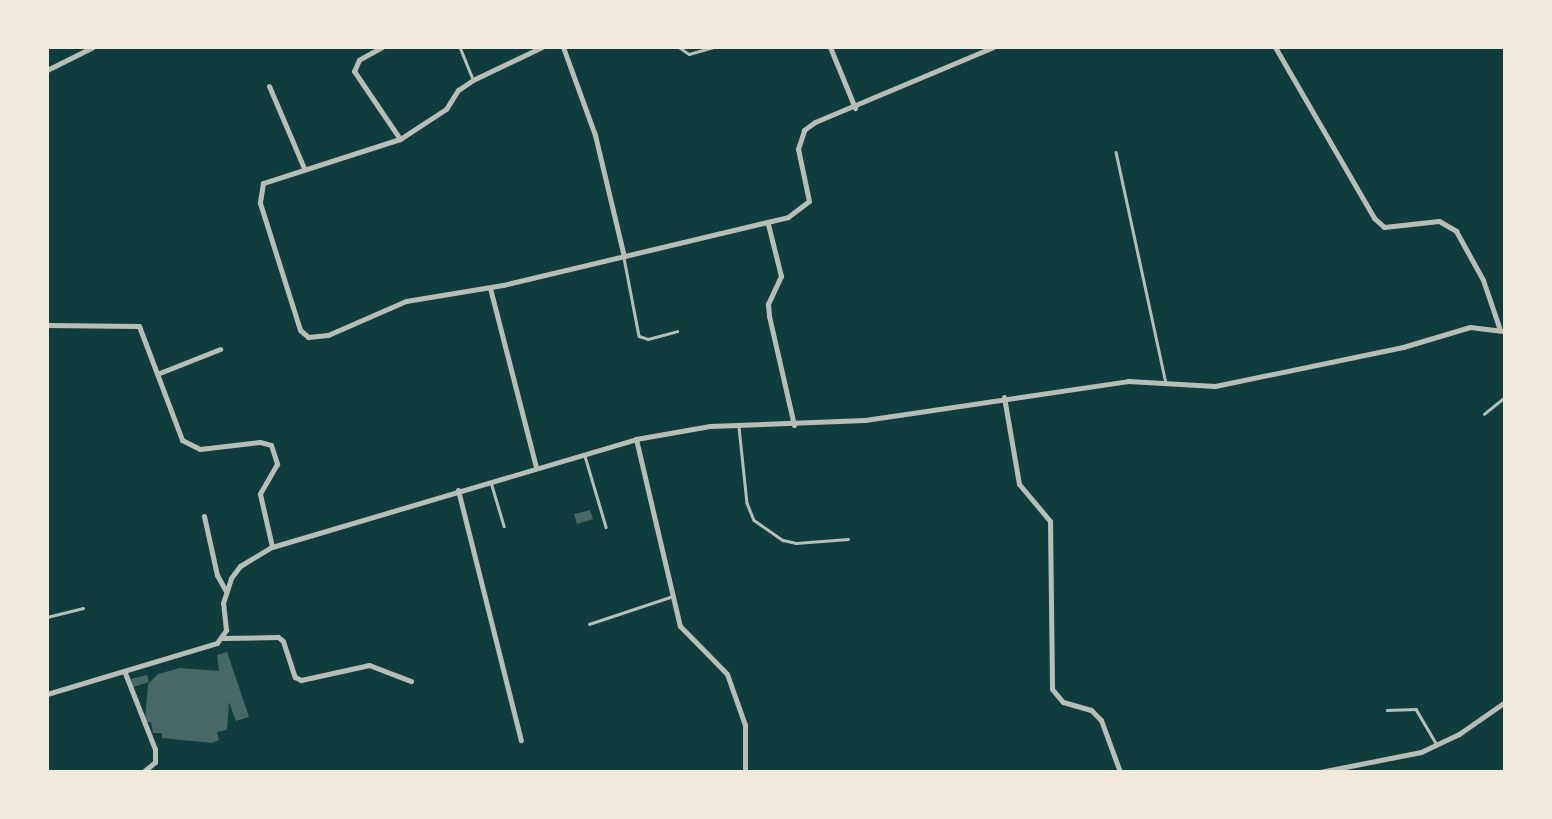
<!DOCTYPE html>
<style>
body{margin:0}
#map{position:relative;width:1552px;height:819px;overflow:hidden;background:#0f3d3e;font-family:"Space Grotesk",sans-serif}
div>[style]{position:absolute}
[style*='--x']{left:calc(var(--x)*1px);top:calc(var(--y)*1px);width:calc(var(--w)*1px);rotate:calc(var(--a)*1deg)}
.building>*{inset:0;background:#486865}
.service>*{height:2.5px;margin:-1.25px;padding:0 1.25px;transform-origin:1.25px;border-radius:1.25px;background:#b8beb3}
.minor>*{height:5px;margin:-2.5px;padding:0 2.5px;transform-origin:2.5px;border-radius:2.5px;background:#b8beb3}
span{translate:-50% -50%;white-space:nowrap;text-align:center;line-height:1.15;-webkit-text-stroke:5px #f1e9da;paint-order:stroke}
.frame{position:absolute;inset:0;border:49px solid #f1e9da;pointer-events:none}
</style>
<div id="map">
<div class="building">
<div style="clip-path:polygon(590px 510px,593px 519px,577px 524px,574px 514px)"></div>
<div style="clip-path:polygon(227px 652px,249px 717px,236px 721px,229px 702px,227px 730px,217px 732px,219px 740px,212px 743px,162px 738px,162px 733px,153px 733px,151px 722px,145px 722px,148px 684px,158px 674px,180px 668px,219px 671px,217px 655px)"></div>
<div style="clip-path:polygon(147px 675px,149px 682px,133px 687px,131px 679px)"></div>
</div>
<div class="service">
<div style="--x:460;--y:47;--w:35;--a:68"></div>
<div style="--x:679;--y:47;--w:12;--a:35"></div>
<div style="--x:689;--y:54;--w:26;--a:-16"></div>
<div style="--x:1116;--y:152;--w:236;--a:77.8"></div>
<div style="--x:624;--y:258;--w:79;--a:79.1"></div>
<div style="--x:639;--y:336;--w:9;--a:18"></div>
<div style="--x:648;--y:339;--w:30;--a:-15"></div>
<div style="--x:1484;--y:414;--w:27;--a:-39"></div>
<div style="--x:739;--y:427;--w:76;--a:84"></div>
<div style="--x:747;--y:503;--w:18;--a:68"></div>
<div style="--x:754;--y:520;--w:35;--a:35"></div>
<div style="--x:783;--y:540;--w:13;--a:13"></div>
<div style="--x:796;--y:543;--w:52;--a:-4.4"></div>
<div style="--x:585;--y:456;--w:74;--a:73.5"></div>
<div style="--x:491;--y:482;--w:46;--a:73.5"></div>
<div style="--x:47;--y:617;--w:37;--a:-14"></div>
<div style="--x:589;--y:624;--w:89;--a:-18.4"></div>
<div style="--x:1387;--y:710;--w:29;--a:-2"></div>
<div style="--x:1416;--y:709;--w:42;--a:59.7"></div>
</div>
<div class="minor">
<div style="--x:382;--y:47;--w:26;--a:151"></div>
<div style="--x:359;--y:60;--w:12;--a:114"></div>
<div style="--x:354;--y:71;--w:82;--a:55.9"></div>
<div style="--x:542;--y:47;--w:76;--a:154.4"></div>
<div style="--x:473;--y:80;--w:18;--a:146"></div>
<div style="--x:458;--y:90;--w:22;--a:122"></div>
<div style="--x:446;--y:109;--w:55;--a:146.9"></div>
<div style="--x:400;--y:139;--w:144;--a:162.2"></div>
<div style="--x:263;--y:183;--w:20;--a:99"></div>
<div style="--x:260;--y:203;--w:133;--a:72.5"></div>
<div style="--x:300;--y:330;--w:11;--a:41"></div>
<div style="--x:308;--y:337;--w:20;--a:-6"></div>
<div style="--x:328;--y:335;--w:85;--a:-23.6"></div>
<div style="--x:406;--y:301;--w:98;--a:-9.4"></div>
<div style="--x:503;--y:285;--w:293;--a:-13.4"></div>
<div style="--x:788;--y:217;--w:26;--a:-37"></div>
<div style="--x:809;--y:201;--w:53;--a:-101.9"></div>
<div style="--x:798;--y:149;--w:20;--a:-72"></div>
<div style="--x:804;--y:130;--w:14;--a:-36"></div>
<div style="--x:815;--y:122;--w:193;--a:-22.8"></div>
<div style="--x:563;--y:47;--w:94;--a:70"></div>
<div style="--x:595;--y:135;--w:125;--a:76.6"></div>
<div style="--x:830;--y:47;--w:66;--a:67.7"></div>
<div style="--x:1275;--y:47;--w:198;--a:59.9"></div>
<div style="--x:1374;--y:218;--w:13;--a:42"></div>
<div style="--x:1384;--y:227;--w:55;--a:-6.2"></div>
<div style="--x:1439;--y:221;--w:20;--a:30"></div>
<div style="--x:1456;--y:231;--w:56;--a:61.1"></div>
<div style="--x:1483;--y:280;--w:50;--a:71.2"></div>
<div style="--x:47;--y:70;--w:51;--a:-26.6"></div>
<div style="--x:269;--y:86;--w:89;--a:66.9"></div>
<div style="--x:768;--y:224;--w:54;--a:76"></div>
<div style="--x:781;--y:276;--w:31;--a:115"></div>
<div style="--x:768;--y:304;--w:12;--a:85"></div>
<div style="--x:769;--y:316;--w:112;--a:77.1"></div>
<div style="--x:490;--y:288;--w:185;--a:75.6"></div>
<div style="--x:47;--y:325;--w:92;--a:0.6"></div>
<div style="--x:139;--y:326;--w:122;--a:69.3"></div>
<div style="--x:182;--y:440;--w:20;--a:27"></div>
<div style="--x:200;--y:449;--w:60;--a:-6.7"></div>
<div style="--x:260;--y:442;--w:11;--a:15"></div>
<div style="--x:271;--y:445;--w:20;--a:72"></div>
<div style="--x:277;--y:464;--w:34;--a:120"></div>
<div style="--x:260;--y:494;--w:54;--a:77.2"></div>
<div style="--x:157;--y:374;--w:68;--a:-21.6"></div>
<div style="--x:1004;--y:397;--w:88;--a:80.2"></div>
<div style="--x:1019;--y:484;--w:48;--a:50"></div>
<div style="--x:1050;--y:521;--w:168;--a:89.3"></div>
<div style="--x:1052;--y:689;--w:17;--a:50"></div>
<div style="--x:1063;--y:702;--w:29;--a:16"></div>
<div style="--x:1091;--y:710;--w:14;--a:45"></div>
<div style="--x:1101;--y:720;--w:55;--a:69.9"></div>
<div style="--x:636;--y:439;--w:192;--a:76.8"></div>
<div style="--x:680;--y:626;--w:67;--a:45.6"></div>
<div style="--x:727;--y:674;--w:54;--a:70.6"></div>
<div style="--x:745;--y:725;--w:47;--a:90"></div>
<div style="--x:458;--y:490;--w:258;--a:75.9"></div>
<div style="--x:204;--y:516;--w:60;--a:77.6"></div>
<div style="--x:217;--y:575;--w:18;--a:61"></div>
<div style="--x:223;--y:638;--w:55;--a:-1"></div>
<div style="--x:278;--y:637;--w:6;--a:39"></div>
<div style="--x:283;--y:641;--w:38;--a:72"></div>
<div style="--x:295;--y:677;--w:7;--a:27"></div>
<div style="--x:301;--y:680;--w:70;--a:-12.4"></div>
<div style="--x:369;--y:665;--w:45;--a:20.9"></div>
<div style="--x:125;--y:673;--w:82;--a:68.5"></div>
<div style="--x:155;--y:749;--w:13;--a:90"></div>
<div style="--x:155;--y:762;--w:16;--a:140"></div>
<div style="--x:47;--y:694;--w:177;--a:-16.7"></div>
<div style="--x:217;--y:643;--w:16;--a:-55"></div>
<div style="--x:226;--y:630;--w:27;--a:-96"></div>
<div style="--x:223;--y:603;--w:26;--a:-72"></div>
<div style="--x:231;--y:578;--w:15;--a:-53"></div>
<div style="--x:240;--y:566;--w:37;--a:-31"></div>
<div style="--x:272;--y:547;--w:380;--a:-16.5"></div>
<div style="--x:636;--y:439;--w:75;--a:-10"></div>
<div style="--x:710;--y:426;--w:155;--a:-2.2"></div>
<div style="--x:865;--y:420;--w:266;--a:-8.4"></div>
<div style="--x:1128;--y:381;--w:87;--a:3.3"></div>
<div style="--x:1215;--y:386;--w:192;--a:-11.7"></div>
<div style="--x:1403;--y:347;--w:70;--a:-16.6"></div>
<div style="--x:1470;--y:327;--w:35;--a:7"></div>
<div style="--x:1167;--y:772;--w:77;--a:0"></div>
<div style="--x:1320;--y:772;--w:103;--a:-11.2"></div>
<div style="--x:1421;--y:752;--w:42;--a:-25.3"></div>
<div style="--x:1459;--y:734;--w:56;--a:-34.8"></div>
</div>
<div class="frame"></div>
</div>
